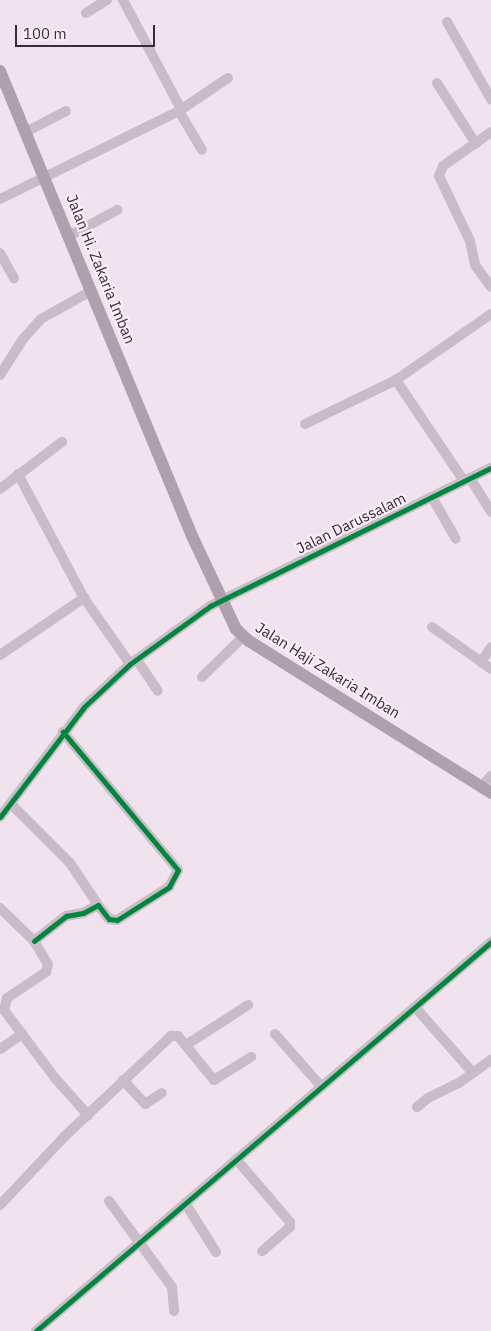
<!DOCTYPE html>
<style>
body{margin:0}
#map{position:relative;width:491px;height:1331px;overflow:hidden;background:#f0e3ee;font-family:"IBM Plex Sans",sans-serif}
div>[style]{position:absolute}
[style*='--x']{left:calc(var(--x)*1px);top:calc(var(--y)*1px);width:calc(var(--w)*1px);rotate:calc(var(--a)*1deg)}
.minor>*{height:10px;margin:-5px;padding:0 5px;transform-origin:5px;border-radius:5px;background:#c9bcc8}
.major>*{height:12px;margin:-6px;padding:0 6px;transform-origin:6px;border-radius:6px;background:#aea1ad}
.cycleway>*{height:5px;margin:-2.5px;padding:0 2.5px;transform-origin:2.5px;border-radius:2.5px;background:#00873e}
span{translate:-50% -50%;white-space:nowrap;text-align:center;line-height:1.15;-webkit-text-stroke:4.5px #fbecf8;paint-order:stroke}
.street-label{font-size:15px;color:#3a293b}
.scale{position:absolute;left:15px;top:25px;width:140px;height:22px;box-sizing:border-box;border:2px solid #3a293b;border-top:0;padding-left:6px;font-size:15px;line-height:18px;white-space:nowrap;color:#3a293b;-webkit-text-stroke:4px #fbecf8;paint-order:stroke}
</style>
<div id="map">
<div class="minor">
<div style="--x:123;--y:0;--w:123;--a:62"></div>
<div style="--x:86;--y:13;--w:25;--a:-32"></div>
<div style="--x:447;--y:22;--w:89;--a:60.3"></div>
<div style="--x:437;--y:83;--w:72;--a:57.4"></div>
<div style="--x:179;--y:111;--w:45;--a:59.5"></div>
<div style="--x:26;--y:132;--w:45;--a:-27.7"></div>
<div style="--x:491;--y:132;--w:59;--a:144.7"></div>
<div style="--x:443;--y:166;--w:11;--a:112"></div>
<div style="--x:439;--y:176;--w:72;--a:64.5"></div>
<div style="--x:470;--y:241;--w:25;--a:78"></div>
<div style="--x:475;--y:265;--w:27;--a:54"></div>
<div style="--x:0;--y:199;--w:199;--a:-26.2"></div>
<div style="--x:179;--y:111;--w:59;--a:-34"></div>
<div style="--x:69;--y:236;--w:55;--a:-28.4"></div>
<div style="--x:0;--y:253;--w:29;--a:61"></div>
<div style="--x:0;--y:375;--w:43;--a:-57.4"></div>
<div style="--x:23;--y:339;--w:27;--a:-48"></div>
<div style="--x:41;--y:319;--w:57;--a:-29.2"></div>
<div style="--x:305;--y:424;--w:101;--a:-25.8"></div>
<div style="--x:18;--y:474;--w:140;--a:62"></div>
<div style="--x:470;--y:478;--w:40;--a:58"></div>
<div style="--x:464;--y:481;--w:122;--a:-124"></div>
<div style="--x:396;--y:380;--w:116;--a:-34.8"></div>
<div style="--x:0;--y:489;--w:78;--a:-37.2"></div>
<div style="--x:432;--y:497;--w:48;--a:60.3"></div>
<div style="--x:432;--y:627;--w:72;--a:35.4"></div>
<div style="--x:0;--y:655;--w:102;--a:-34.2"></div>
<div style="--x:84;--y:598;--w:80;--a:55.1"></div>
<div style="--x:137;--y:660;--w:37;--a:56"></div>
<div style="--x:481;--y:662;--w:18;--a:-56"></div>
<div style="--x:202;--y:677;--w:57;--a:-44.3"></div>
<div style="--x:481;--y:787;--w:15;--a:-48"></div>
<div style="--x:11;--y:804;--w:83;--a:45"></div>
<div style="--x:70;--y:863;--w:50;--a:56.3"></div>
<div style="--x:0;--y:817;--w:138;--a:-52.6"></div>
<div style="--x:84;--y:707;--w:63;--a:-43.1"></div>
<div style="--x:130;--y:664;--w:99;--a:-35.9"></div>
<div style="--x:210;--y:606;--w:313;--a:-26.2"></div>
<div style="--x:0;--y:908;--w:47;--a:44.1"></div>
<div style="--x:34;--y:941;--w:27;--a:59"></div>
<div style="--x:48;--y:964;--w:8;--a:104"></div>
<div style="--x:46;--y:972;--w:47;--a:146.3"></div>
<div style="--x:7;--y:998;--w:12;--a:104"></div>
<div style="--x:4;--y:1010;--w:85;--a:53.1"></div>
<div style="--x:55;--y:1078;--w:50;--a:48.3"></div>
<div style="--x:34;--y:941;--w:41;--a:-38"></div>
<div style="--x:66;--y:916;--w:17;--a:-10"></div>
<div style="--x:83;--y:913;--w:17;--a:-28"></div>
<div style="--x:98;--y:905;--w:18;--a:52"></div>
<div style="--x:109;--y:919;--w:8;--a:7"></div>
<div style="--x:117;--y:920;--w:62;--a:-32.4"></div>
<div style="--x:169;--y:887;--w:19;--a:-62"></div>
<div style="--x:178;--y:870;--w:180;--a:-129.8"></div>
<div style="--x:415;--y:1007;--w:88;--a:48.7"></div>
<div style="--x:275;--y:1034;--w:68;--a:48.6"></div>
<div style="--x:186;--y:1045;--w:74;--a:-32.8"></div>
<div style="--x:0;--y:1049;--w:27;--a:-34"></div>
<div style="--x:123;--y:1080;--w:33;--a:47"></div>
<div style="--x:145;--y:1104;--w:20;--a:-33"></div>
<div style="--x:417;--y:1107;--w:14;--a:-39"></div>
<div style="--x:428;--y:1098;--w:34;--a:-26"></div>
<div style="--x:459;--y:1083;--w:39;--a:-36"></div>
<div style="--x:236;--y:1159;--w:83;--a:49.4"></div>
<div style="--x:290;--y:1222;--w:5;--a:90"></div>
<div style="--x:290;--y:1227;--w:37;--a:139"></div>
<div style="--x:109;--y:1201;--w:107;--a:53.8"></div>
<div style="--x:172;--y:1287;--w:24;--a:85"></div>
<div style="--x:185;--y:1203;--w:58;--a:57.7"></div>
<div style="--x:0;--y:1205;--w:95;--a:-46.7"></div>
<div style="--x:65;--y:1136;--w:146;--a:-43.3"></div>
<div style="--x:171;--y:1036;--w:7;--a:0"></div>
<div style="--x:178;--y:1036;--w:57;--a:50.7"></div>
<div style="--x:214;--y:1080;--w:44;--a:-31.9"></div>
<div style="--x:36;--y:1331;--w:599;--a:-40.53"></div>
</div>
<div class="major">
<div style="--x:0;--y:71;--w:503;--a:67.56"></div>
<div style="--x:192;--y:536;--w:103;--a:64.7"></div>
<div style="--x:236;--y:629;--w:18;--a:43"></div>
<div style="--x:249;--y:641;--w:286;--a:32.1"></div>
</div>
<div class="cycleway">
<div style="--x:0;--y:817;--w:138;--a:-52.6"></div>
<div style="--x:84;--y:707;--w:63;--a:-43.1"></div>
<div style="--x:130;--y:664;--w:99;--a:-35.9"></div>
<div style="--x:210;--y:606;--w:313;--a:-26.2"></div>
<div style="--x:34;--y:941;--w:41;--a:-38"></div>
<div style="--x:66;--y:916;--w:17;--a:-10"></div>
<div style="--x:83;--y:913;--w:17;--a:-28"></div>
<div style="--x:98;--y:905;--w:18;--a:52"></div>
<div style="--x:109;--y:919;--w:8;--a:7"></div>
<div style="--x:117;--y:920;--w:62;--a:-32.4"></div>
<div style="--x:169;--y:887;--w:19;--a:-62"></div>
<div style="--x:178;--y:870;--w:180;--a:-129.8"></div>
<div style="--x:36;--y:1331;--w:599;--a:-40.53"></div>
</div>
<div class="street-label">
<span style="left:101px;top:269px;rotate:68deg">Jalan Hi. Zakaria Imban</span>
<span style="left:351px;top:523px;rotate:-26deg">Jalan Darussalam</span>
<span style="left:328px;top:670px;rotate:32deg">Jalan Haji Zakaria Imban</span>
</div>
<div class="scale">100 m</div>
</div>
